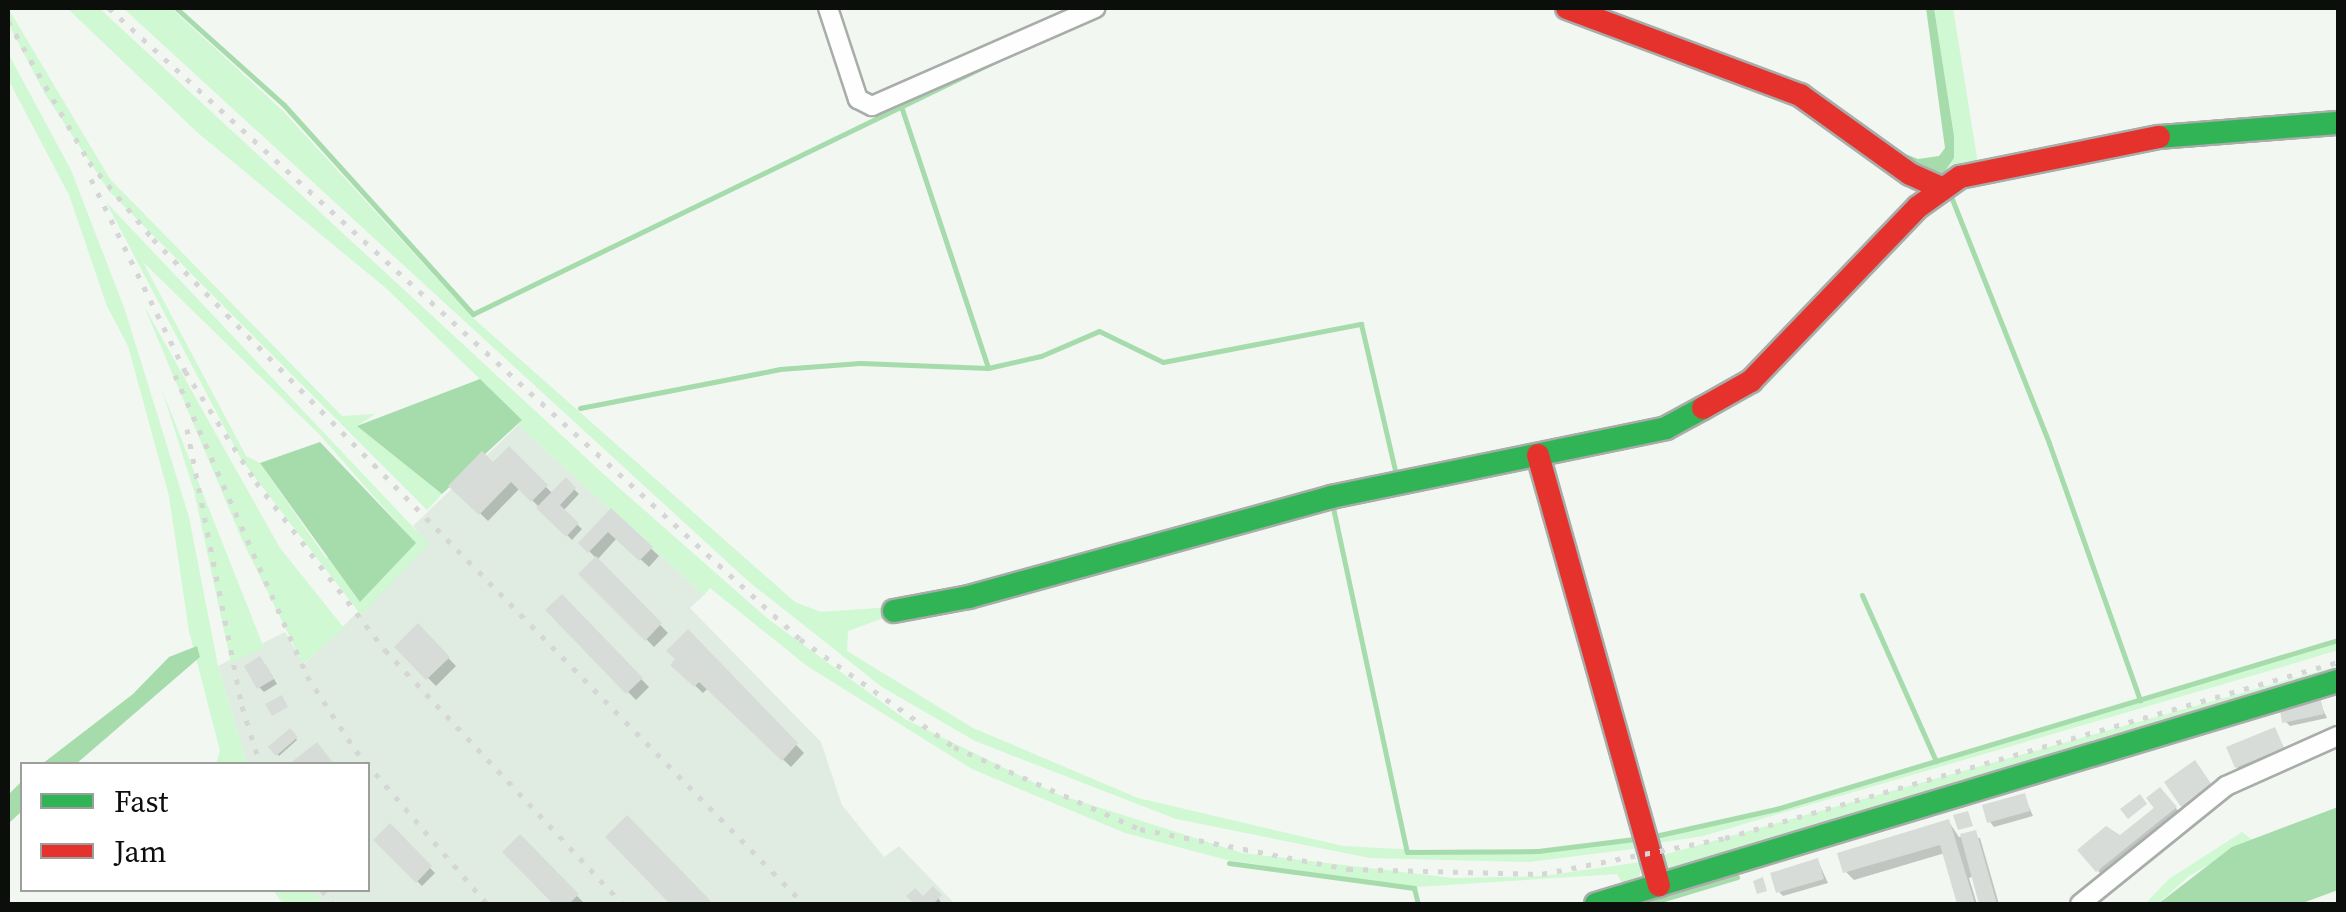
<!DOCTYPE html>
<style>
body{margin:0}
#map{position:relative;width:2346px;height:912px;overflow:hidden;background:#f2f7f2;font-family:"Source Serif 4",serif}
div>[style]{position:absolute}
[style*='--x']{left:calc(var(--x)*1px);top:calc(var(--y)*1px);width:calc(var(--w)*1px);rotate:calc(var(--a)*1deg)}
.built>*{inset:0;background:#e0ece1}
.green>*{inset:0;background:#cff8d3}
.water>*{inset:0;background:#a6dbac}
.shadow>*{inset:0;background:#0003}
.stream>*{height:5px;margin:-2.5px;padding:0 2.5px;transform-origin:2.5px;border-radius:2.5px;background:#a6dbac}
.building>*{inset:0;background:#d8dcd8}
.roads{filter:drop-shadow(2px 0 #a8ada9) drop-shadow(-2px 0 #a8ada9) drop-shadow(0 2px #a8ada9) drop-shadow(0 -2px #a8ada9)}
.street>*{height:18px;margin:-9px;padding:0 9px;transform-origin:9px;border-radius:9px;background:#fdfefd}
.fast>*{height:22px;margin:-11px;padding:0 11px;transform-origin:11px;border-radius:11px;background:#30b455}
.jam>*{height:22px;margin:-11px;padding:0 11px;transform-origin:11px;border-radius:11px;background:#e5322d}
.rail>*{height:5px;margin-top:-2.5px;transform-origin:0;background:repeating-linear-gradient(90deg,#d5d6d5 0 5px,transparent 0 15px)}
span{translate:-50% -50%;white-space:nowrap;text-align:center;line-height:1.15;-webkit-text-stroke:8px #fff;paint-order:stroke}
.frame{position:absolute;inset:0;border:10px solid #0b0e0b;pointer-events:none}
.legend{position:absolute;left:20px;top:762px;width:350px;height:130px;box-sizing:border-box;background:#fff;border:2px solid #9d9f9d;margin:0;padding:12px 18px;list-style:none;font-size:30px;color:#0b0e0b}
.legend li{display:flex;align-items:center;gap:20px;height:50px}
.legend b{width:50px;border:2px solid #9d9f9d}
</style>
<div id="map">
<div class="built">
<div style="clip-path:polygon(518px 425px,704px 595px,690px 608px,821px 742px,842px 805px,884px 857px,899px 846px,955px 904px,323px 904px,312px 890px,368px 890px,368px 764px,247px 764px,218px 666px,285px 632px,304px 664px,428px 544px,413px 526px)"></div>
</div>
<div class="green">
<div style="clip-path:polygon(8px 8px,110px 179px,342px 416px,375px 414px,357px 426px,442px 494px,427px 510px,109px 191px,45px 94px,8px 23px)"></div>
<div style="clip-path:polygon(67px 8px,99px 8px,610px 480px,768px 619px,905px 719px,1057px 794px,1242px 853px,1453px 878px,1543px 876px,1641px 862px,1639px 880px,1624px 887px,1617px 874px,1416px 887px,1227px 860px,1125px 833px,972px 769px,807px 666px,710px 588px,704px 595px,518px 425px,521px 419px,387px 289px,198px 133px)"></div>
<div style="clip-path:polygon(123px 8px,171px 8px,282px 110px,473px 318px,795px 602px,821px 612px,891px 607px,892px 615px,848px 631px,847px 651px,973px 728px,1138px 798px,1343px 846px,1493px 854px,1639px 841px,1640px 848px,1529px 862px,1370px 858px,1176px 819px,975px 741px,882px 687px,748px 581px)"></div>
<div style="clip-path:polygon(1574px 8px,1799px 90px,1937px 181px,1954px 158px,1954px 136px,1934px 8px,1953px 8px,1978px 164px,1937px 183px,1927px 181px,1800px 93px)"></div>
<div style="clip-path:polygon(8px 53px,71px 170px,125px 310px,189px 517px,218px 666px,247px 764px,216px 764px,220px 751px,189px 631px,169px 496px,128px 346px,107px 306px,69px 195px,8px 79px)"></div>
<div style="clip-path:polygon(evenodd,106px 202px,429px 544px,361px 615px,241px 459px,106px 202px,143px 262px,319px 434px,415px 543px,326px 558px,260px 463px,246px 456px,143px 262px)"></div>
<div style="clip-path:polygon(144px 306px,280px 548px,344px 628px,303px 664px,243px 542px)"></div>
<div style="clip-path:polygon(162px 390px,264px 648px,231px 663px,194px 491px)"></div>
<div style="clip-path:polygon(2338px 641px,2338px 650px,2282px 667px,1703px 836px,1651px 844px,1650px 839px,1776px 811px)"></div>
<div style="clip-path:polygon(2338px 666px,2338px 671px,1666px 871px,1656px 857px)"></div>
<div style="clip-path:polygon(2242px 832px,2252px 840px,2189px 876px,2158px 904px,2145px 904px,2169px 879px)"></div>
<div style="clip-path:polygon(273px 890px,312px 890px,323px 904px,283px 904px)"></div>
</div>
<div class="water">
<div style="clip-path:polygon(1926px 8px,1934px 8px,1954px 136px,1954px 158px,1938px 181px,1876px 142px,1918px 159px,1939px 156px,1945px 148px)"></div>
<div style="clip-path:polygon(480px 379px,522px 420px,442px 494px,357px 426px)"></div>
<div style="clip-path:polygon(320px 442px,416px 543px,360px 602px,260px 463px)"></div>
<div style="clip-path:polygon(197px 646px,200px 657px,76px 764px,42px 764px,133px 694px,169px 657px)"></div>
<div style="clip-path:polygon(22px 781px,22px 811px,8px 824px,8px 795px)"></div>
<div style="clip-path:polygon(2338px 807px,2338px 890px,2300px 904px,2158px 904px,2232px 847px)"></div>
</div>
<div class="shadow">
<div style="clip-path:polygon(509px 450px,553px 494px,566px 481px,579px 494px,563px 511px,582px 529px,572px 540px,520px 488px,488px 521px,452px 486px,493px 466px)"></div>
<div style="clip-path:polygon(611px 511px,659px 556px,649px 567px,617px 538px,597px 560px,668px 633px,654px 647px,582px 574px,597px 559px,581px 543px)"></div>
<div style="clip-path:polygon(562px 598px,649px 687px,636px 700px,548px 610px)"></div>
<div style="clip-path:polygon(418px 627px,456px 666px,436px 686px,397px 647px)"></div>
<div style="clip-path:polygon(688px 633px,804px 753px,791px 767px,708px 688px,703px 693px,673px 665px)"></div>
<div style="clip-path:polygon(265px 664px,277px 684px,264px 692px,259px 687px)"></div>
<div style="clip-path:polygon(2320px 703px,2327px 718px,2290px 726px,2285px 721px)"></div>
<div style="clip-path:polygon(2274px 730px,2287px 753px,2242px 772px,2237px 767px)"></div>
<div style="clip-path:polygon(290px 732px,297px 740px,279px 756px,271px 747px)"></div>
<div style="clip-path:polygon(2200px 768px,2215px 791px,2187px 810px,2183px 805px)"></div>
<div style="clip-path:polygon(2024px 795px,2033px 816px,1994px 827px,1990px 822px)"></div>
<div style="clip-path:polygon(2165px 795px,2180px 813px,2102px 875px,2098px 871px)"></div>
<div style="clip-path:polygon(1949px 822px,1959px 837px,1980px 838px,1999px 904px,1982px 904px,1974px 876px,1969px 878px,1977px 904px,1960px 904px,1945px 853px,1854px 880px,1846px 872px)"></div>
<div style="clip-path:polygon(390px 827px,435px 873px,422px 886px,376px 840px)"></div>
<div style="clip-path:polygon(520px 838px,585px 904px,556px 904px,505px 852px)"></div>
<div style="clip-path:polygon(1818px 861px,1828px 883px,1783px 896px,1778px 891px)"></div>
<div style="clip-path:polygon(933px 889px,942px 904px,917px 904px,909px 896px,923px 899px)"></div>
</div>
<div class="stream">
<div style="--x:176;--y:8;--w:145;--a:41.9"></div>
<div style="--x:284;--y:105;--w:282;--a:47.9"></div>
<div style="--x:473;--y:314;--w:582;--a:-25.86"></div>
<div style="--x:901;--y:106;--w:276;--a:71.6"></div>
<div style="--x:1950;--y:194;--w:268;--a:68.3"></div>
<div style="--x:2049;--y:443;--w:273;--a:70.5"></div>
<div style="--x:580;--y:408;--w:204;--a:-11"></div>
<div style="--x:780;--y:369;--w:80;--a:-4.3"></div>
<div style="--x:860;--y:363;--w:128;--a:2.2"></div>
<div style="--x:988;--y:368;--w:54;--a:-12.8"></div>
<div style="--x:1041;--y:356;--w:63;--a:-23.3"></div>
<div style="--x:1099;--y:331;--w:71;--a:25.8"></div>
<div style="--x:1163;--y:362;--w:202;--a:-10.9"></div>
<div style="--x:1361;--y:324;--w:155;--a:76.9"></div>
<div style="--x:1332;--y:503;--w:357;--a:77.9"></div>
<div style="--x:1407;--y:852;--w:131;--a:-0.4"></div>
<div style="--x:1538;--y:851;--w:97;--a:-7.1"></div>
<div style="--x:1862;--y:595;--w:182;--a:66"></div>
<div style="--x:1655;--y:836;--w:124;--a:-12.6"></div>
<div style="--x:1776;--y:809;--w:587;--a:-16.74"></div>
<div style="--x:1229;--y:863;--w:187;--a:7.7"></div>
<div style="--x:1414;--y:888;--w:16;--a:76"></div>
<div style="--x:1647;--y:904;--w:94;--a:-16.7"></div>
</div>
<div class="building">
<div style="clip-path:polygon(509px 446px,548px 485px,531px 502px,511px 482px,479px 515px,448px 486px,482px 451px,493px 462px)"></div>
<div style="clip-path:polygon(566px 477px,576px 488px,560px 505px,579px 523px,566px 537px,536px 508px)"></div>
<div style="clip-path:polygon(611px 508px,653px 547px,639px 561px,608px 532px,588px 553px,578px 543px)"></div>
<div style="clip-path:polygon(596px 556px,662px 623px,645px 641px,578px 574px)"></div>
<div style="clip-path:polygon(562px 594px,643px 678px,626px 694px,545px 610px)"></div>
<div style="clip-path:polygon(418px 623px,450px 657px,426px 680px,394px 647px)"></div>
<div style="clip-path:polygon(688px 629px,798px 743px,782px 761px,699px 682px,694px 687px,670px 665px,675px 659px,666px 651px)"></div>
<div style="clip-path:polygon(260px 656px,274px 679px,257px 689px,244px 666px)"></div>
<div style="clip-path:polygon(282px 695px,288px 707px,272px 716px,265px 704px)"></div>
<div style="clip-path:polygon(2321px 700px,2324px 714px,2282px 723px,2280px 710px)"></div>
<div style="clip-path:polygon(2275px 727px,2284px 748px,2235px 768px,2226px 747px)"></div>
<div style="clip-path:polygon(290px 728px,298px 737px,276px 756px,268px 747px)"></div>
<div style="clip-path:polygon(317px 742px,334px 764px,289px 764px)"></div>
<div style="clip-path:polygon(2195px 760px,2212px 785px,2181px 807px,2164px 782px)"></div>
<div style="clip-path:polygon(2160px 787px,2177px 807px,2096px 872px,2077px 850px,2106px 826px,2120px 835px,2154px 808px,2146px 798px)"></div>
<div style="clip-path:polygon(2025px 793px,2030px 811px,1987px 823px,1982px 805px)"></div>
<div style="clip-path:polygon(2140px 794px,2147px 804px,2128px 819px,2120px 809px)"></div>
<div style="clip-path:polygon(1968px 811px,1973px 826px,1958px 830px,1953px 815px)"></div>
<div style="clip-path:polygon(627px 815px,711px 901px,708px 904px,670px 904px,605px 837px)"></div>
<div style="clip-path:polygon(1949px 819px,1975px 904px,1957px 904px,1940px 845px,1843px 873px,1837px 853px)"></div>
<div style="clip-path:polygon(390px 823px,432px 866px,416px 883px,373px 840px)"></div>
<div style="clip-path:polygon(1976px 830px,1997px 904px,1979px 904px,1960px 834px)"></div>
<div style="clip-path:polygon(520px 834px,579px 894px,569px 904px,553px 904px,502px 852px)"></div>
<div style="clip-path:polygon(1818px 858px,1824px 879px,1776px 893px,1770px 873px)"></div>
<div style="clip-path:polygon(1763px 877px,1767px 891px,1757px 894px,1753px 881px)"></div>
<div style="clip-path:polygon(933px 886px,942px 895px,933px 904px,914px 904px,906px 896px,915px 888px,923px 896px)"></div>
</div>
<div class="roads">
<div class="street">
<div style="--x:828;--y:8;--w:96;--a:71.8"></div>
<div style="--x:858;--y:99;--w:16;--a:27"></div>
<div style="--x:872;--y:106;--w:244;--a:-23.7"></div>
<div style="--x:2080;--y:904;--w:188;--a:-38.9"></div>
<div style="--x:2226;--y:786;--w:123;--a:-24.1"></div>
</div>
<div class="fast">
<div style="--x:2159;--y:137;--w:180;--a:-4.5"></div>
<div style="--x:894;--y:611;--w:76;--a:-10.6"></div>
<div style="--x:969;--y:597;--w:376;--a:-15.4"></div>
<div style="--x:1331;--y:497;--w:342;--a:-11.6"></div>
<div style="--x:1666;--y:428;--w:42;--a:-28.4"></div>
<div style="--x:1596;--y:904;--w:775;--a:-16.73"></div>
</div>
<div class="jam">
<div style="--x:1567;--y:8;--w:249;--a:20.5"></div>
<div style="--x:1800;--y:95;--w:135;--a:35.7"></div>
<div style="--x:1910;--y:174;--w:34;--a:24"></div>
<div style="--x:1703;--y:408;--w:55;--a:-29.4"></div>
<div style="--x:1751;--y:381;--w:241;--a:-46.2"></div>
<div style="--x:1918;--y:207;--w:52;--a:-35.5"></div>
<div style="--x:1960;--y:177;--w:203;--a:-11.4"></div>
<div style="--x:1538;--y:455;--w:447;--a:74.3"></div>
</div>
</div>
<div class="rail">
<div style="--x:109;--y:8;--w:936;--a:42.4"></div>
<div style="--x:800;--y:639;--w:188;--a:35"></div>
<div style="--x:954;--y:747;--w:203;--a:23.8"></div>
<div style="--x:1140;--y:829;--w:212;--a:10.9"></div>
<div style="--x:1348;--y:869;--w:194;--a:1.5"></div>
<div style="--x:1542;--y:874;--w:187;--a:-11.1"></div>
<div style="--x:1725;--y:838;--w:638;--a:-16.02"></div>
<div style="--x:8;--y:21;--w:163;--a:60.1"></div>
<div style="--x:89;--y:162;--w:100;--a:50.3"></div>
<div style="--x:153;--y:239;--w:931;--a:45.61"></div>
<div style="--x:91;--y:179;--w:214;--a:63.9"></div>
<div style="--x:185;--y:371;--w:132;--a:57.4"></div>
<div style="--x:256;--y:482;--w:212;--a:52.5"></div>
<div style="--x:385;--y:650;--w:348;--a:46.9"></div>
<div style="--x:175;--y:375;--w:329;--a:66.3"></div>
<div style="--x:307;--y:676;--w:90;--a:56.8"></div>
<div style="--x:356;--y:751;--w:201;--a:49.4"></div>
<div style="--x:187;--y:429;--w:282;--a:78.8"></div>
<div style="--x:242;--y:706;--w:61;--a:72.8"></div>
<div style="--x:322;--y:890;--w:18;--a:52"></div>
</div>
<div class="frame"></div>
<ul class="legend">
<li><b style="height:12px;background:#30b455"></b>Fast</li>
<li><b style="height:12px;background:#e5322d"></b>Jam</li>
</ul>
</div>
